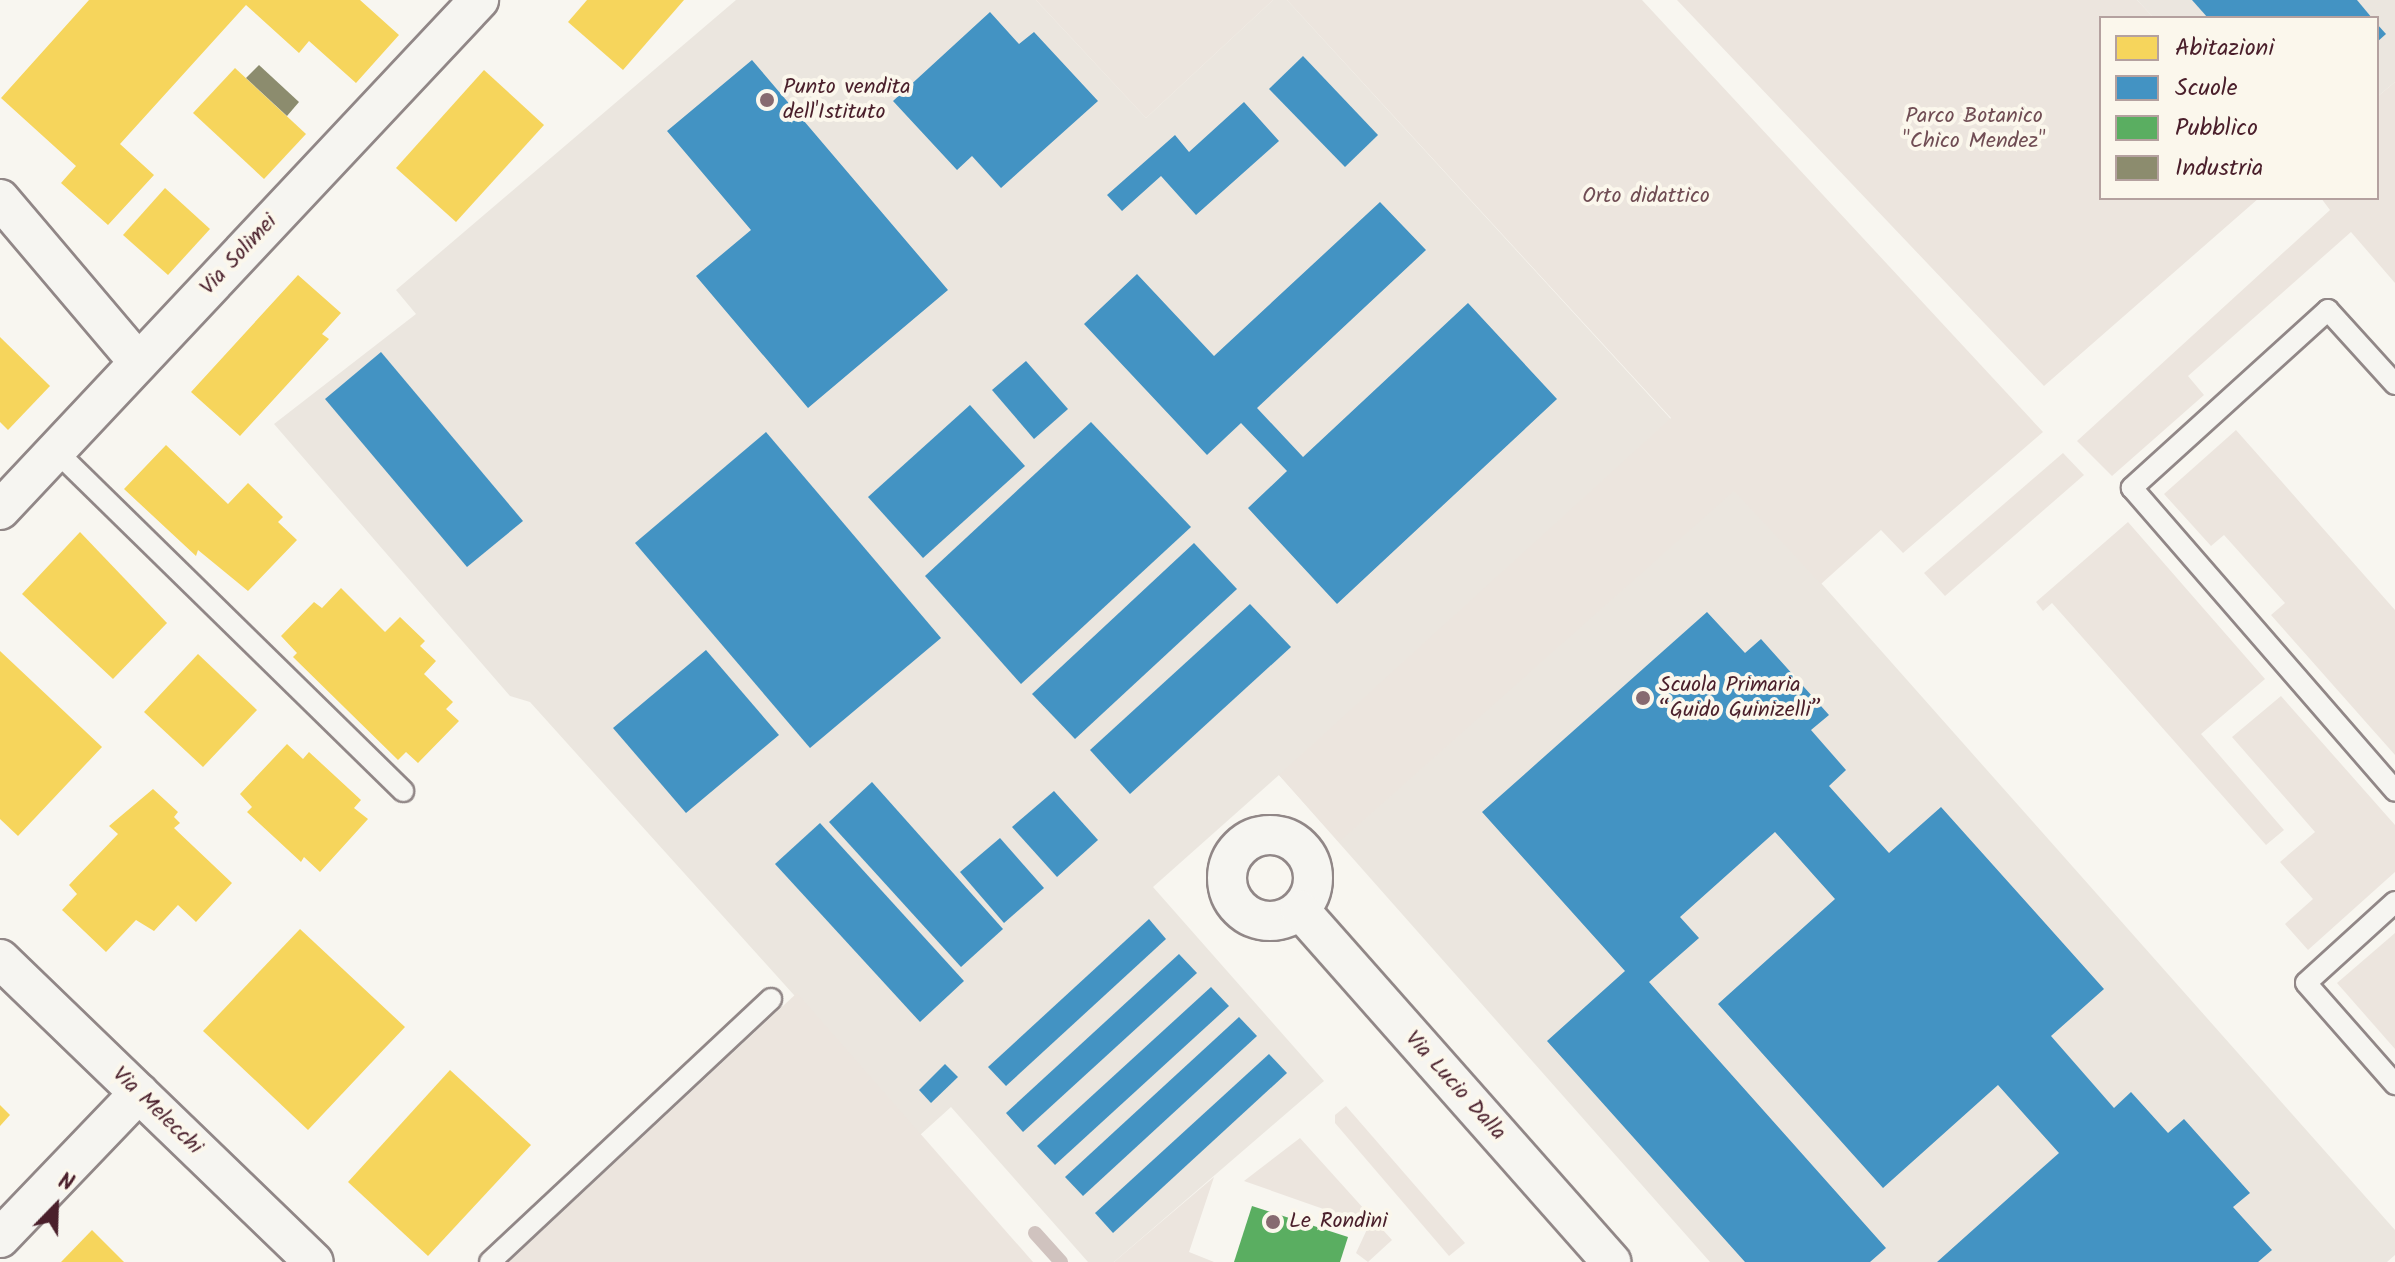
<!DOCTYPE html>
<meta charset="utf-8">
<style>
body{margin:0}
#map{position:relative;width:2395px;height:1262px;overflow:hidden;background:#f8f6f0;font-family:Kalam,sans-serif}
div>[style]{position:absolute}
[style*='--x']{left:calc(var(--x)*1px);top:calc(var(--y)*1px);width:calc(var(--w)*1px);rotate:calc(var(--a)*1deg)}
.built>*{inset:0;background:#ebe6df}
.green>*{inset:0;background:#ece5de}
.homes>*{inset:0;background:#f6d55c}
.schools>*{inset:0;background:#4393c3}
.public>*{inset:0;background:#5aae61}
.industry>*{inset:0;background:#8c8c6e}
.stream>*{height:14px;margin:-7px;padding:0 7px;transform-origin:7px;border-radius:7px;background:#d0c3bf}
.roads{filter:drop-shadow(2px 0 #918787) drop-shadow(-2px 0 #918787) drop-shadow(0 2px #918787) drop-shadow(0 -2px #918787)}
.lane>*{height:20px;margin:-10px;padding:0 10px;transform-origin:10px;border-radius:10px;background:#f6f5f1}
.street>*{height:38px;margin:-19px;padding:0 19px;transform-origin:19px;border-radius:19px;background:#f6f5f1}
.street>.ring{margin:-19px;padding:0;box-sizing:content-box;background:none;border:38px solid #f6f5f1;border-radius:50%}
.dots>*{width:22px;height:22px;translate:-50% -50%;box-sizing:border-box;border:4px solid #fbf7ec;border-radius:50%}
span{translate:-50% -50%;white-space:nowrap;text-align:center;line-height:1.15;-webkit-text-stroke:8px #fbf7ec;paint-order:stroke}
.poi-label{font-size:22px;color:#4a1f2b}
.left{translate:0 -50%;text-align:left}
.park-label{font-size:22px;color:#704d54}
.street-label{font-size:22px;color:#4a1f2b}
.legend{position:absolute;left:2099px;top:16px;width:280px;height:184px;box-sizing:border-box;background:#fbf7ec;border:2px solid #b4a19f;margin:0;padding:10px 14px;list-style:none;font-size:24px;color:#4a1f2b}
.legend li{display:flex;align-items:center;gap:16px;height:40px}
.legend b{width:40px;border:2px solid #b4a19f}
.north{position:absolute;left:16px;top:1166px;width:80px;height:80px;-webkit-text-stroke:6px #fbf7ec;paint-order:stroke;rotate:23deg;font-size:22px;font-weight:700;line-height:32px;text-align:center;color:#4a1f2b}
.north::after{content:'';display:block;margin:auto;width:28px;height:36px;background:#4a1f2b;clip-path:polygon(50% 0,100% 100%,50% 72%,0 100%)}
</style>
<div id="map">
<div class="built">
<div style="clip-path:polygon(736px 0,1036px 0,1146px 118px,1273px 0,1287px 0,1821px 583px,2395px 1230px,2395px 1255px,2387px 1262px,1710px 1262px,1279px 775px,1153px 887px,1324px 1081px,1114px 1262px,1088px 1262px,951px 1107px,920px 1135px,530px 702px,510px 696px,274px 424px,416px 314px,396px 290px)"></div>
<div style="clip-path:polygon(2137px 0,2395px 0,2395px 82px,2377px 97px,2377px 18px,2154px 18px)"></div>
</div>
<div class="green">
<div style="clip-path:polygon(1036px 0,1273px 0,1146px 118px)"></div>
<div style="clip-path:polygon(1287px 0,1642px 0,2043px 432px,1903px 553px,1881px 530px,1821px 584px,1734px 491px,1339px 842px,1279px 775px,1671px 418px)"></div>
<div style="clip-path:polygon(1677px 0,2137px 0,2154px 18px,2101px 18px,2101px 198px,2259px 198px,2044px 386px)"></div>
<div style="clip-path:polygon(2395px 82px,2395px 283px,2351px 232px,2188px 376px,2204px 395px,2112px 476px,2077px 441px,2330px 210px,2321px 198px,2377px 198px,2377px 97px)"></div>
<div style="clip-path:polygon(2236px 430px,2395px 610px,2395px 755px,2271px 615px,2285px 603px,2224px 535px,2211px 546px,2164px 494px)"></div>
<div style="clip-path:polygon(2063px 453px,2084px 475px,1945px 596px,1924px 573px)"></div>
<div style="clip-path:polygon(2128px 522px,2265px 679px,2201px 734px,2284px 830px,2266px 845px,2052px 603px,2043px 611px,2036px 602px)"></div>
<div style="clip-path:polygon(2281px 696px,2395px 825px,2395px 872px,2308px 950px,2285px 924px,2313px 899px,2280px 862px,2315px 832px,2232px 737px)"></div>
<div style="clip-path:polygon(2395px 933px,2395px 1049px,2337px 983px)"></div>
<div style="clip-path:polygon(797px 993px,1033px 1262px,509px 1262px,784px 1005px)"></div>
<div style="clip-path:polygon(1346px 1106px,1465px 1243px,1449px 1256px,1335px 1123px,1335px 1115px)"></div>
<div style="clip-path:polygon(1300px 1138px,1392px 1240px,1368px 1262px,1356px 1253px,1369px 1225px,1244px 1181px)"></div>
<div style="clip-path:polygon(1214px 1177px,1189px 1252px,1214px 1262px,1114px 1262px)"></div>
</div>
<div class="homes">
<div style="clip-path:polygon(89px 0,360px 0,399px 35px,356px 83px,309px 41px,299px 53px,246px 5px,120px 144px,154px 175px,108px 225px,61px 183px,76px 166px,1px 98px)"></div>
<div style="clip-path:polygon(587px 0,684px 0,623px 70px,568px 22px)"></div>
<div style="clip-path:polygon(235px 68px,306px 134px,264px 179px,193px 113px)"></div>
<div style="clip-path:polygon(484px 70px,544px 125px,456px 222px,396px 168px)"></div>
<div style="clip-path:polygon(165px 188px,210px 229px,168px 275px,123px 235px)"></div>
<div style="clip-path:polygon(298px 275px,341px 313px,322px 334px,329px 339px,240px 436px,191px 392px)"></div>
<div style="clip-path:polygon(0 337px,50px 386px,8px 430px,0 422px)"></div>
<div style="clip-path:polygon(166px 445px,228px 504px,248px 483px,283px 517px,278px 522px,297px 540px,248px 591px,198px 550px,196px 556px,124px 489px)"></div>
<div style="clip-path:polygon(80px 532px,167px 623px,113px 679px,22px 594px)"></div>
<div style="clip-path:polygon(341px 588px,385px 632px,400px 617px,425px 641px,420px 646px,436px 661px,424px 674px,453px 702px,446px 709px,459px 721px,418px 763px,406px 752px,398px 760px,293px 657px,297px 653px,281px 636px,314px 602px,322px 608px)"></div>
<div style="clip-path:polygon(0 651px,102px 747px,18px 836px,0 819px)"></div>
<div style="clip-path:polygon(198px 654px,257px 710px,203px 767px,144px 712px)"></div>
<div style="clip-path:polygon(287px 744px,303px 759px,309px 752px,361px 800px,354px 808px,368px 819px,320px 872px,304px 857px,301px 862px,247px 812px,252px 807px,240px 794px)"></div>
<div style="clip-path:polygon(153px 789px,178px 812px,174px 817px,180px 823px,174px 828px,232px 883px,196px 922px,178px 905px,154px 931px,136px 920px,106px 952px,62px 910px,77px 894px,69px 885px,118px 834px,109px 826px)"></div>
<div style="clip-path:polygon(300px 929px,405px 1027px,308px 1130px,203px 1031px)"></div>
<div style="clip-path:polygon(450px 1070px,531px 1145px,428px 1256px,348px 1182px)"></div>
<div style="clip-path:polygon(0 1105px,10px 1115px,0 1126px)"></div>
<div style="clip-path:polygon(92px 1230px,124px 1262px,61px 1262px)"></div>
</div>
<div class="schools">
<div style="clip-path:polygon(2192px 0,2357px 0,2372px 18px,2208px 18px)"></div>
<div style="clip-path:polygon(990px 12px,1019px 44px,1034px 32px,1098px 101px,1001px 188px,972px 156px,957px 170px,893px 101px)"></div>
<div style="clip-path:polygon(2377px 24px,2386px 34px,2377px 42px)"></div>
<div style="clip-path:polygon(1303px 56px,1378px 135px,1345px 167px,1269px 89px)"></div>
<div style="clip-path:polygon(752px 60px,948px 290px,808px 408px,696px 276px,751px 230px,667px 131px)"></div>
<div style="clip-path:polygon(1244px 102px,1279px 141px,1196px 215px,1161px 176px,1122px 211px,1107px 195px,1175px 135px,1189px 152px)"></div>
<div style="clip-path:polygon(1380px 202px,1426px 250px,1257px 408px,1303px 457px,1468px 303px,1557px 399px,1337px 604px,1248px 508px,1287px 471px,1241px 423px,1207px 455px,1084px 324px,1137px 274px,1214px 356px)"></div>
<div style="clip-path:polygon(381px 352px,523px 521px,467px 567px,325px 399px)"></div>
<div style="clip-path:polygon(1026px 361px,1068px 409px,1034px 439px,992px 390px)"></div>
<div style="clip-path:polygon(970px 405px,1025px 466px,923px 558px,868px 497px)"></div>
<div style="clip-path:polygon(1091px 422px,1191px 527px,1021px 684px,925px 576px)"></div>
<div style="clip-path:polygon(766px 432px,941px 638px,810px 748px,635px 543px)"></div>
<div style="clip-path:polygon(1194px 543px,1237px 589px,1075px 739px,1032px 694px)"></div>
<div style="clip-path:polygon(1250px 604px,1291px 647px,1130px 794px,1090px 750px)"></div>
<div style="clip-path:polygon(1707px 612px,1745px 653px,1761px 639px,1829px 715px,1811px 730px,1846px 770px,1829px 786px,1889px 853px,1941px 807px,2104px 989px,2051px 1036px,2114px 1108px,2131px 1092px,2168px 1133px,2184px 1119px,2250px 1193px,2233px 1207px,2272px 1250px,2258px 1262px,1937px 1262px,2059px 1153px,1998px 1085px,1883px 1188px,1718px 1004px,1835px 899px,1775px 832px,1680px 917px,1699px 938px,1649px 982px,1886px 1248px,1870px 1262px,1745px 1262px,1547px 1041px,1625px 971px,1482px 812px)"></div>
<div style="clip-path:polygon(706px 650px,779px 735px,686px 813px,613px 728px)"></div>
<div style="clip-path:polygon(872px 782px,1003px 929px,961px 967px,829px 822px)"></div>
<div style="clip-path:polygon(1054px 791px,1098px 840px,1057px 877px,1012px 827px)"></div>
<div style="clip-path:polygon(820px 823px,964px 981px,920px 1022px,775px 864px)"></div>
<div style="clip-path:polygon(1000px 838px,1044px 888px,1004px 923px,960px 872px)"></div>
<div style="clip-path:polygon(1149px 919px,1166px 939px,1006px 1086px,988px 1067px)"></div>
<div style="clip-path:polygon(1179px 954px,1197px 973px,1023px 1132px,1006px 1113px)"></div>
<div style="clip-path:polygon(1211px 987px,1229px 1006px,1055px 1165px,1037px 1146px)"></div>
<div style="clip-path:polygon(1239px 1017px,1257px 1036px,1083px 1196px,1065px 1177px)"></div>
<div style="clip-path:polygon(1269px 1054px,1287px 1073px,1113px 1233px,1095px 1213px)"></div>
<div style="clip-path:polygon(945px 1064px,958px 1077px,931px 1103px,919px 1090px)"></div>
</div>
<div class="public">
<div style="clip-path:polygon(1252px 1206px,1348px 1237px,1340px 1262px,1234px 1262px)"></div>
</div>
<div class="industry">
<div style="clip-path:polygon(259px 65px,299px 102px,287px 116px,246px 78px)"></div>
</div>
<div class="stream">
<div style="--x:1035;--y:1233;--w:39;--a:48"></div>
</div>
<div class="roads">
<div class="lane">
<div style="--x:2395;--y:384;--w:100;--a:-132.2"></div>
<div style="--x:2328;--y:310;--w:265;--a:137.8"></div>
<div style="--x:2132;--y:488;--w:401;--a:49"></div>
<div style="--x:56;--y:451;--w:486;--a:44.4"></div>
<div style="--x:2395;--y:902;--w:120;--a:137.7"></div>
<div style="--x:2306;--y:983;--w:135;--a:48.6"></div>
<div style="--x:490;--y:1262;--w:385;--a:-43.1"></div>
</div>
<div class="street">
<div style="--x:0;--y:199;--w:214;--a:49.7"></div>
<div style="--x:0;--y:510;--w:700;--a:-46.8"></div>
<div class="ring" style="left:1227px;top:835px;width:48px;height:48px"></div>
<div style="--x:1300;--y:910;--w:470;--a:48.5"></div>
<div style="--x:0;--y:959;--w:436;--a:44"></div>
<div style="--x:0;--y:1238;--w:201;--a:-46.2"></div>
</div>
</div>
<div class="dots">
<div style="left:767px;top:100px;background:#876a70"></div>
<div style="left:1643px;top:698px;background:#876a70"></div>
<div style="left:1273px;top:1222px;background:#876a70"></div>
</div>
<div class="poi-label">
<span class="left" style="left:783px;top:100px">Punto vendita<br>dell'Istituto</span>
<span class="left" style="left:1659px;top:698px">Scuola Primaria<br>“Guido Guinizelli”</span>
<span class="left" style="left:1289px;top:1222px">Le Rondini</span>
</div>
<div class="park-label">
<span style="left:1974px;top:129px">Parco Botanico<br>"Chico Mendez"</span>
<span style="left:1646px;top:197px">Orto didattico</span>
</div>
<div class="street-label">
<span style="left:239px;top:255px;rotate:-47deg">Via Solimei</span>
<span style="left:1455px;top:1086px;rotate:48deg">Via Lucio Dalla</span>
<span style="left:157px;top:1111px;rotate:44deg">Via Melecchi</span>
</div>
<ul class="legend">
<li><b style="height:22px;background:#f6d55c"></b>Abitazioni</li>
<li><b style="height:22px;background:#4393c3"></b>Scuole</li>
<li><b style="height:22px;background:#5aae61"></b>Pubblico</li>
<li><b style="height:22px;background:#8c8c6e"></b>Industria</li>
</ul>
<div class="north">N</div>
</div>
